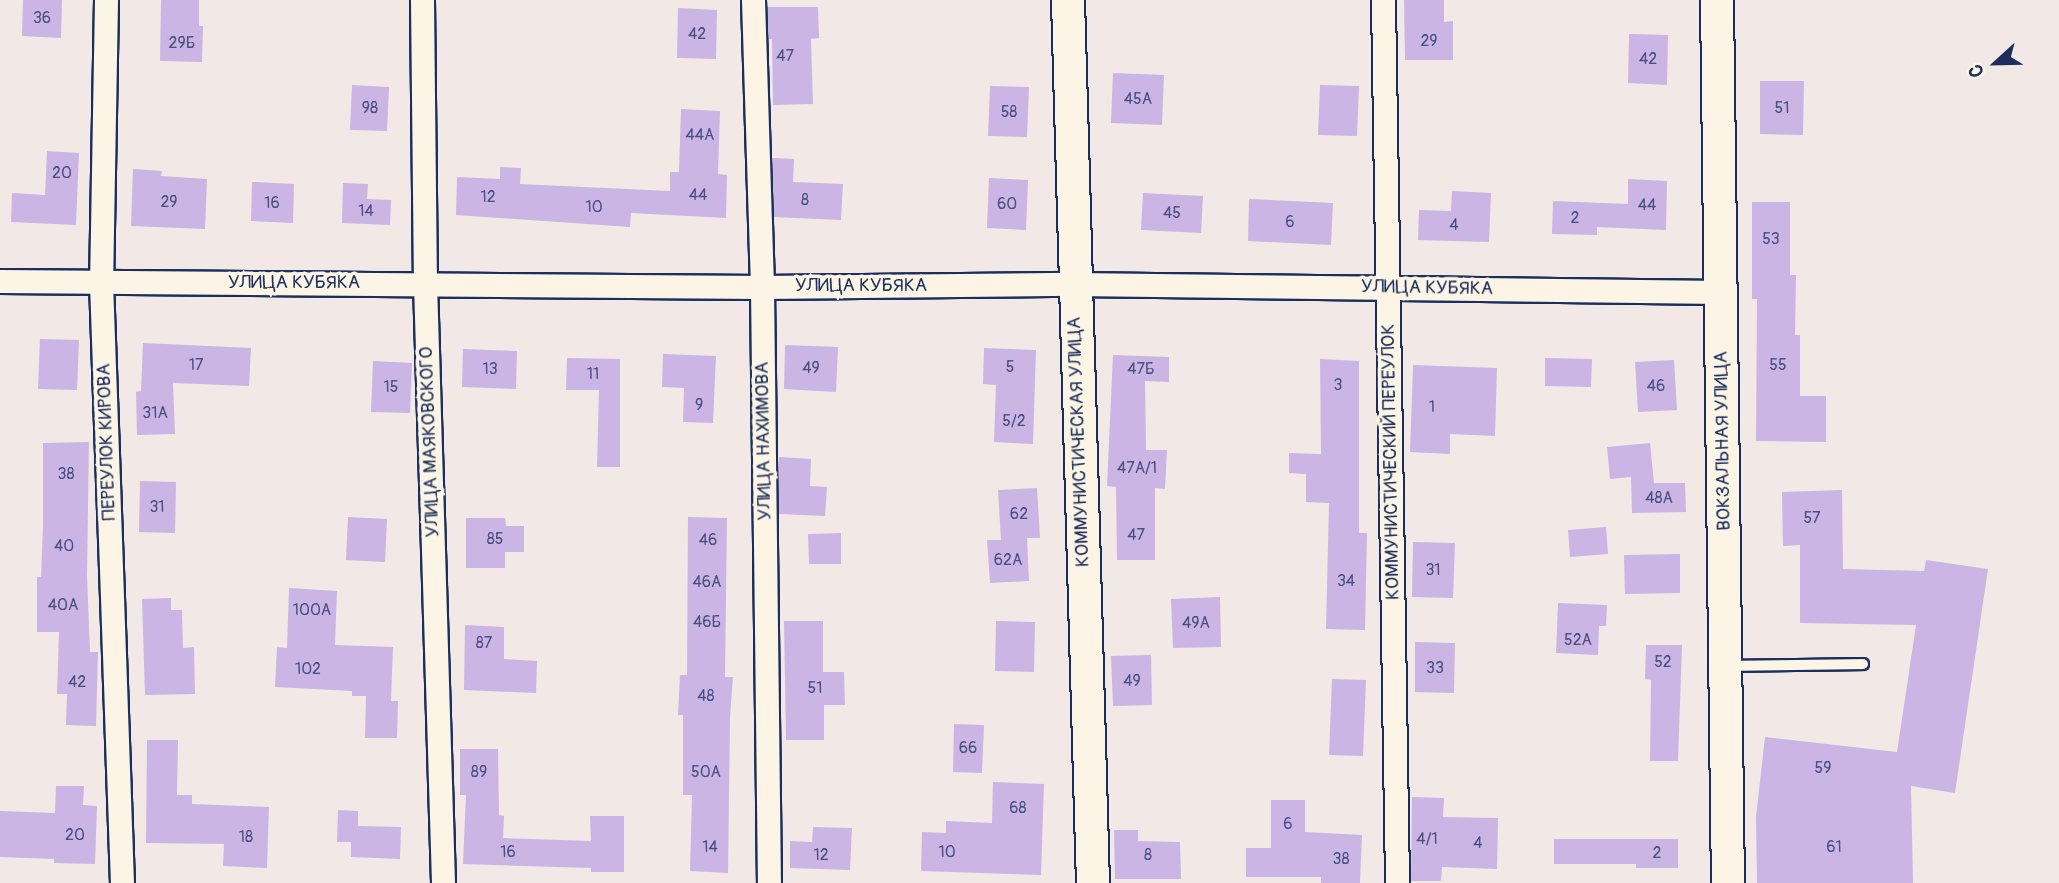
<!DOCTYPE html>
<meta charset="utf-8">
<style>
body{margin:0}
#map{position:relative;width:2059px;height:883px;overflow:hidden;background:#f2e8e5;font-family:Pangolin,sans-serif}
div>[style]{position:absolute}
[style*='--x']{left:calc(var(--x)*1px);top:calc(var(--y)*1px);width:calc(var(--w)*1px);rotate:calc(var(--a)*1deg)}
.building>*{inset:0;background:#cbb5e5}
.roads{filter:drop-shadow(2px 0 #1b2f5e) drop-shadow(-2px 0 #1b2f5e) drop-shadow(0 2px #1b2f5e) drop-shadow(0 -2px #1b2f5e)}
.lane>*{height:10px;margin:-5px;padding:0 5px;transform-origin:5px;border-radius:5px;background:#fcf5e5}
.street>*{height:23px;margin:-11.5px;padding:0 11.5px;transform-origin:11.5px;border-radius:11.5px;background:#fcf5e5}
.secondary>*{height:32px;margin:-16px;padding:0 16px;transform-origin:16px;border-radius:16px;background:#fcf5e5}
span{translate:-50% -50%;white-space:nowrap;text-align:center;line-height:1.15;-webkit-text-stroke:7px #fcf5e5;paint-order:stroke}
.number-label{font-size:16px;color:#475080}
.number-label span{-webkit-text-stroke-width:0}
.street-label{font-size:19px;color:#1b2f5e}
.north{position:absolute;left:1961px;top:28px;width:70px;height:70px;-webkit-text-stroke:5px #fcf5e5;paint-order:stroke;rotate:248deg;font-size:19px;font-weight:700;line-height:28px;text-align:center;color:#1b2f5e}
.north::after{content:'';display:block;margin:auto;width:24px;height:32px;background:#1b2f5e;clip-path:polygon(50% 0,100% 100%,50% 72%,0 100%)}
</style>
<div id="map">
<div class="building">
<div style="clip-path:polygon(23px 0,62px 0,61px 38px,22px 36px)"></div>
<div style="clip-path:polygon(161px 0,199px 0,199px 26px,203px 26px,202px 62px,160px 61px)"></div>
<div style="clip-path:polygon(1404px 0,1444px 0,1444px 22px,1453px 21px,1453px 60px,1405px 60px)"></div>
<div style="clip-path:polygon(767px 7px,818px 7px,819px 38px,811px 39px,813px 104px,773px 105px,772px 39px,768px 39px)"></div>
<div style="clip-path:polygon(678px 8px,717px 10px,716px 59px,677px 58px)"></div>
<div style="clip-path:polygon(1629px 34px,1668px 35px,1667px 85px,1628px 83px)"></div>
<div style="clip-path:polygon(1113px 73px,1164px 75px,1162px 125px,1111px 123px)"></div>
<div style="clip-path:polygon(1760px 81px,1804px 81px,1803px 135px,1760px 134px)"></div>
<div style="clip-path:polygon(352px 85px,389px 87px,387px 131px,350px 130px)"></div>
<div style="clip-path:polygon(1320px 85px,1359px 86px,1357px 136px,1318px 135px)"></div>
<div style="clip-path:polygon(990px 86px,1029px 87px,1027px 137px,988px 136px)"></div>
<div style="clip-path:polygon(681px 109px,720px 111px,718px 174px,727px 175px,726px 218px,631px 213px,630px 227px,456px 215px,457px 177px,500px 179px,500px 167px,521px 168px,520px 184px,670px 191px,670px 172px,679px 172px)"></div>
<div style="clip-path:polygon(47px 151px,79px 153px,76px 225px,11px 222px,12px 193px,45px 195px)"></div>
<div style="clip-path:polygon(772px 158px,794px 159px,793px 182px,843px 184px,841px 220px,774px 217px)"></div>
<div style="clip-path:polygon(133px 169px,162px 171px,161px 176px,207px 179px,205px 229px,131px 226px)"></div>
<div style="clip-path:polygon(989px 178px,1028px 180px,1026px 230px,987px 228px)"></div>
<div style="clip-path:polygon(1628px 179px,1667px 181px,1666px 230px,1597px 227px,1597px 235px,1552px 234px,1553px 201px,1628px 204px)"></div>
<div style="clip-path:polygon(252px 182px,294px 184px,293px 223px,251px 221px)"></div>
<div style="clip-path:polygon(343px 183px,368px 184px,367px 199px,391px 200px,390px 225px,342px 223px)"></div>
<div style="clip-path:polygon(1452px 191px,1491px 193px,1489px 242px,1418px 240px,1419px 210px,1451px 211px)"></div>
<div style="clip-path:polygon(1143px 193px,1203px 196px,1201px 233px,1141px 230px)"></div>
<div style="clip-path:polygon(1249px 199px,1333px 203px,1331px 245px,1248px 241px)"></div>
<div style="clip-path:polygon(1752px 202px,1790px 202px,1790px 275px,1796px 275px,1795px 335px,1800px 335px,1800px 396px,1826px 396px,1826px 442px,1756px 441px,1757px 299px,1752px 299px)"></div>
<div style="clip-path:polygon(40px 339px,79px 340px,77px 390px,38px 389px)"></div>
<div style="clip-path:polygon(143px 343px,251px 348px,249px 386px,173px 383px,175px 434px,137px 435px,136px 392px,141px 391px)"></div>
<div style="clip-path:polygon(785px 345px,838px 347px,836px 392px,784px 389px)"></div>
<div style="clip-path:polygon(984px 348px,1036px 350px,1033px 444px,994px 442px,996px 385px,983px 384px)"></div>
<div style="clip-path:polygon(463px 349px,517px 351px,516px 389px,462px 387px)"></div>
<div style="clip-path:polygon(663px 354px,716px 356px,713px 423px,683px 422px,684px 388px,662px 387px)"></div>
<div style="clip-path:polygon(1113px 355px,1169px 357px,1169px 382px,1145px 381px,1146px 450px,1167px 450px,1165px 489px,1155px 488px,1155px 560px,1117px 560px,1116px 487px,1107px 486px)"></div>
<div style="clip-path:polygon(567px 358px,620px 359px,620px 467px,597px 467px,599px 390px,566px 390px)"></div>
<div style="clip-path:polygon(1545px 358px,1592px 359px,1591px 387px,1545px 386px)"></div>
<div style="clip-path:polygon(1320px 359px,1359px 361px,1359px 533px,1367px 533px,1365px 630px,1326px 629px,1329px 503px,1306px 502px,1306px 474px,1289px 473px,1289px 453px,1321px 454px)"></div>
<div style="clip-path:polygon(1674px 360px,1677px 410px,1638px 412px,1635px 362px)"></div>
<div style="clip-path:polygon(373px 361px,412px 363px,410px 413px,371px 412px)"></div>
<div style="clip-path:polygon(1413px 365px,1497px 368px,1495px 436px,1450px 434px,1450px 454px,1410px 452px)"></div>
<div style="clip-path:polygon(89px 442px,87px 577px,90px 652px,98px 652px,96px 726px,66px 725px,67px 694px,57px 694px,59px 632px,37px 632px,37px 577px,41px 577px,43px 524px,43px 443px)"></div>
<div style="clip-path:polygon(1650px 443px,1654px 483px,1685px 483px,1686px 512px,1632px 513px,1631px 477px,1610px 479px,1607px 447px)"></div>
<div style="clip-path:polygon(779px 457px,811px 459px,810px 486px,827px 487px,825px 516px,779px 514px)"></div>
<div style="clip-path:polygon(140px 481px,176px 482px,175px 533px,139px 532px)"></div>
<div style="clip-path:polygon(1037px 488px,1040px 538px,1027px 538px,1029px 581px,990px 583px,987px 540px,1001px 540px,998px 490px)"></div>
<div style="clip-path:polygon(1842px 490px,1843px 569px,1924px 571px,1926px 560px,1988px 569px,1955px 793px,1911px 786px,1913px 883px,1757px 883px,1756px 817px,1765px 737px,1897px 752px,1916px 625px,1800px 623px,1800px 545px,1783px 546px,1782px 492px)"></div>
<div style="clip-path:polygon(348px 517px,387px 519px,385px 562px,346px 560px)"></div>
<div style="clip-path:polygon(688px 517px,727px 518px,725px 677px,733px 677px,730px 717px,728px 873px,690px 871px,692px 795px,683px 795px,683px 715px,678px 715px,680px 675px,687px 675px)"></div>
<div style="clip-path:polygon(466px 518px,505px 518px,506px 526px,524px 526px,524px 552px,505px 552px,505px 568px,466px 568px)"></div>
<div style="clip-path:polygon(1606px 527px,1608px 554px,1570px 557px,1568px 530px)"></div>
<div style="clip-path:polygon(841px 533px,841px 564px,809px 564px,808px 534px)"></div>
<div style="clip-path:polygon(1413px 542px,1455px 543px,1453px 598px,1412px 597px)"></div>
<div style="clip-path:polygon(1680px 554px,1680px 593px,1625px 594px,1624px 555px)"></div>
<div style="clip-path:polygon(289px 588px,337px 591px,335px 645px,393px 647px,391px 701px,398px 701px,397px 738px,365px 738px,366px 696px,352px 696px,352px 691px,275px 687px,277px 647px,287px 648px)"></div>
<div style="clip-path:polygon(1220px 597px,1221px 647px,1173px 648px,1171px 599px)"></div>
<div style="clip-path:polygon(171px 598px,171px 610px,182px 610px,183px 648px,194px 647px,195px 694px,145px 695px,142px 599px)"></div>
<div style="clip-path:polygon(1558px 603px,1607px 605px,1606px 626px,1599px 626px,1598px 655px,1556px 653px)"></div>
<div style="clip-path:polygon(784px 621px,823px 621px,823px 672px,844px 672px,845px 705px,824px 705px,824px 740px,786px 740px)"></div>
<div style="clip-path:polygon(996px 621px,1035px 622px,1034px 672px,995px 671px)"></div>
<div style="clip-path:polygon(465px 625px,504px 627px,504px 659px,537px 661px,536px 693px,464px 690px)"></div>
<div style="clip-path:polygon(1415px 642px,1455px 643px,1454px 693px,1415px 692px)"></div>
<div style="clip-path:polygon(1646px 645px,1682px 645px,1678px 761px,1650px 761px,1651px 680px,1645px 679px)"></div>
<div style="clip-path:polygon(1151px 655px,1152px 705px,1113px 706px,1111px 656px)"></div>
<div style="clip-path:polygon(1332px 679px,1366px 680px,1363px 756px,1329px 755px)"></div>
<div style="clip-path:polygon(954px 724px,984px 725px,982px 773px,953px 772px)"></div>
<div style="clip-path:polygon(147px 740px,178px 740px,177px 795px,192px 795px,192px 804px,269px 807px,267px 868px,223px 866px,224px 844px,146px 843px)"></div>
<div style="clip-path:polygon(460px 749px,498px 749px,499px 815px,504px 816px,503px 838px,591px 841px,590px 816px,624px 816px,624px 872px,591px 872px,591px 868px,463px 864px,466px 795px,460px 795px)"></div>
<div style="clip-path:polygon(993px 782px,1044px 784px,1041px 875px,921px 871px,922px 832px,946px 833px,946px 821px,992px 823px)"></div>
<div style="clip-path:polygon(56px 786px,84px 786px,83px 805px,97px 806px,95px 864px,54px 863px,54px 859px,0 857px,0 811px,55px 813px)"></div>
<div style="clip-path:polygon(1412px 797px,1444px 798px,1443px 817px,1498px 818px,1497px 869px,1442px 867px,1441px 881px,1411px 881px)"></div>
<div style="clip-path:polygon(1271px 800px,1305px 800px,1305px 832px,1362px 835px,1360px 883px,1321px 883px,1321px 877px,1246px 877px,1246px 848px,1271px 848px)"></div>
<div style="clip-path:polygon(338px 810px,358px 811px,358px 826px,401px 827px,400px 859px,351px 857px,351px 842px,337px 842px)"></div>
<div style="clip-path:polygon(813px 827px,852px 828px,850px 870px,790px 868px,790px 841px,812px 842px)"></div>
<div style="clip-path:polygon(1114px 830px,1138px 830px,1138px 841px,1180px 842px,1181px 879px,1115px 879px)"></div>
<div style="clip-path:polygon(1554px 839px,1678px 839px,1678px 868px,1636px 868px,1636px 864px,1554px 864px)"></div>
</div>
<div class="roads">
<div class="lane">
<div style="--x:1728;--y:666;--w:135;--a:-0.8"></div>
</div>
<div class="street">
<div style="--x:106;--y:0;--w:282;--a:91"></div>
<div style="--x:101;--y:282;--w:601;--a:88"></div>
<div style="--x:422;--y:0;--w:283;--a:89.4"></div>
<div style="--x:425;--y:283;--w:600;--a:88.28"></div>
<div style="--x:753;--y:0;--w:287;--a:88.2"></div>
<div style="--x:762;--y:287;--w:596;--a:89.33"></div>
<div style="--x:1383;--y:0;--w:883;--a:89.09"></div>
<div style="--x:0;--y:281;--w:762;--a:0.45"></div>
<div style="--x:762;--y:287;--w:312;--a:-0.6"></div>
<div style="--x:1074;--y:284;--w:647;--a:0.71"></div>
</div>
<div class="secondary">
<div style="--x:1068;--y:0;--w:883;--a:88.38"></div>
<div style="--x:1717;--y:0;--w:883;--a:89.29"></div>
</div>
</div>
<div class="number-label">
<span style="left:42px;top:18px">36</span>
<span style="left:697px;top:34px">42</span>
<span style="left:1429px;top:41px">29</span>
<span style="left:182px;top:43px">29Б</span>
<span style="left:785px;top:56px">47</span>
<span style="left:1648px;top:59px">42</span>
<span style="left:1138px;top:99px">45А</span>
<span style="left:370px;top:108px">98</span>
<span style="left:1782px;top:108px">51</span>
<span style="left:1009px;top:112px">58</span>
<span style="left:700px;top:135px">44А</span>
<span style="left:62px;top:173px">20</span>
<span style="left:698px;top:195px">44</span>
<span style="left:488px;top:197px">12</span>
<span style="left:805px;top:200px">8</span>
<span style="left:169px;top:202px">29</span>
<span style="left:272px;top:203px">16</span>
<span style="left:1007px;top:204px">60</span>
<span style="left:1647px;top:205px">44</span>
<span style="left:594px;top:207px">10</span>
<span style="left:366px;top:211px">14</span>
<span style="left:1172px;top:213px">45</span>
<span style="left:1575px;top:218px">2</span>
<span style="left:1290px;top:222px">6</span>
<span style="left:1454px;top:225px">4</span>
<span style="left:1771px;top:239px">53</span>
<span style="left:196px;top:365px">17</span>
<span style="left:1778px;top:365px">55</span>
<span style="left:1010px;top:367px">5</span>
<span style="left:811px;top:368px">49</span>
<span style="left:490px;top:369px">13</span>
<span style="left:1141px;top:369px">47Б</span>
<span style="left:593px;top:374px">11</span>
<span style="left:1338px;top:385px">3</span>
<span style="left:1656px;top:386px">46</span>
<span style="left:391px;top:387px">15</span>
<span style="left:699px;top:405px">9</span>
<span style="left:1432px;top:407px">1</span>
<span style="left:155px;top:413px">31А</span>
<span style="left:1014px;top:421px">5/2</span>
<span style="left:1137px;top:468px">47А/1</span>
<span style="left:66px;top:474px">38</span>
<span style="left:1659px;top:498px">48А</span>
<span style="left:157px;top:507px">31</span>
<span style="left:1019px;top:514px">62</span>
<span style="left:1812px;top:518px">57</span>
<span style="left:1136px;top:535px">47</span>
<span style="left:495px;top:539px">85</span>
<span style="left:708px;top:540px">46</span>
<span style="left:64px;top:546px">40</span>
<span style="left:1008px;top:560px">62А</span>
<span style="left:1433px;top:570px">31</span>
<span style="left:1346px;top:581px">34</span>
<span style="left:707px;top:582px">46А</span>
<span style="left:63px;top:605px">40А</span>
<span style="left:312px;top:610px">100А</span>
<span style="left:707px;top:622px">46Б</span>
<span style="left:1196px;top:623px">49А</span>
<span style="left:1578px;top:640px">52А</span>
<span style="left:484px;top:643px">87</span>
<span style="left:1663px;top:662px">52</span>
<span style="left:1435px;top:668px">33</span>
<span style="left:308px;top:669px">102</span>
<span style="left:1132px;top:681px">49</span>
<span style="left:77px;top:682px">42</span>
<span style="left:815px;top:688px">51</span>
<span style="left:706px;top:696px">48</span>
<span style="left:968px;top:748px">66</span>
<span style="left:1823px;top:768px">59</span>
<span style="left:479px;top:772px">89</span>
<span style="left:706px;top:772px">50А</span>
<span style="left:1018px;top:808px">68</span>
<span style="left:1288px;top:824px">6</span>
<span style="left:75px;top:835px">20</span>
<span style="left:246px;top:837px">18</span>
<span style="left:1427px;top:839px">4/1</span>
<span style="left:1478px;top:843px">4</span>
<span style="left:710px;top:847px">14</span>
<span style="left:1834px;top:847px">61</span>
<span style="left:508px;top:852px">16</span>
<span style="left:947px;top:852px">10</span>
<span style="left:1657px;top:853px">2</span>
<span style="left:821px;top:855px">12</span>
<span style="left:1148px;top:855px">8</span>
<span style="left:1341px;top:859px">38</span>
</div>
<div class="street-label">
<span style="left:294px;top:283px">УЛИЦА КУБЯКА</span>
<span style="left:861px;top:286px">УЛИЦА КУБЯКА</span>
<span style="left:1427px;top:288px;rotate:1deg">УЛИЦА КУБЯКА</span>
<span style="left:764px;top:441px;rotate:-91deg">УЛИЦА НАХИМОВА</span>
<span style="left:1723px;top:441px;rotate:-91deg">ВОКЗАЛЬНАЯ УЛИЦА</span>
<span style="left:107px;top:442px;rotate:-92deg">ПЕРЕУЛОК КИРОВА</span>
<span style="left:430px;top:442px;rotate:-92deg">УЛИЦА МАЯКОВСКОГО</span>
<span style="left:1079px;top:442px;rotate:-92deg">КОММУНИСТИЧЕСКАЯ УЛИЦА</span>
<span style="left:1391px;top:462px;rotate:-91deg">КОММУНИСТИЧЕСКИЙ ПЕРЕУЛОК</span>
</div>
<div class="north">С</div>
</div>
